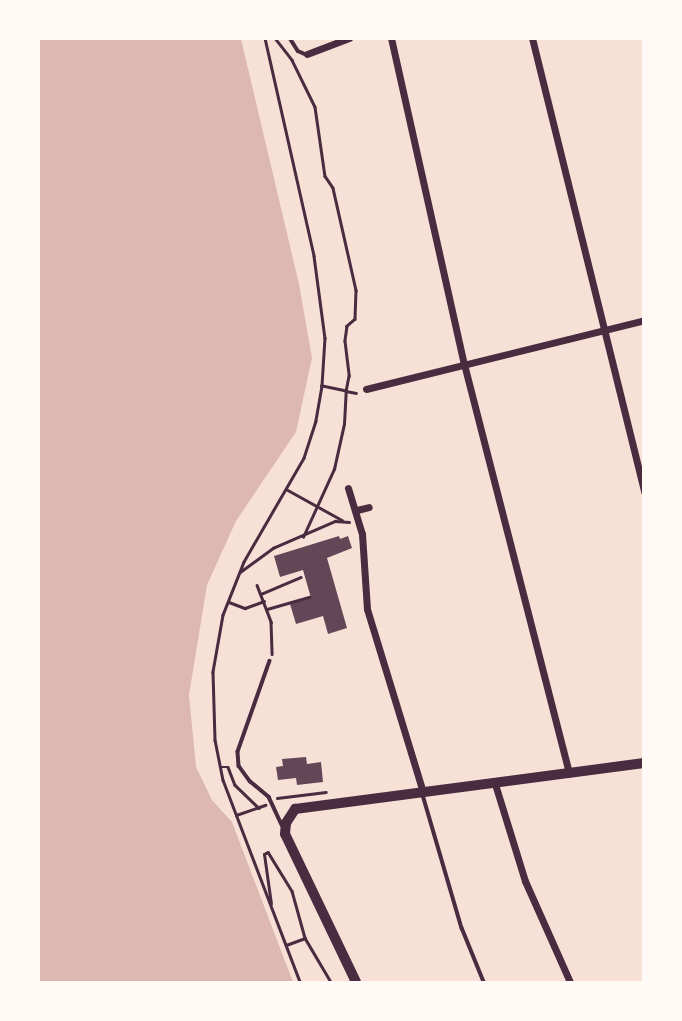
<!DOCTYPE html>
<style>
body{margin:0}
#map{position:relative;width:682px;height:1021px;overflow:hidden;background:#f7e1d7;font-family:"PT Serif",serif}
div>[style]{position:absolute}
[style*='--x']{left:calc(var(--x)*1px);top:calc(var(--y)*1px);width:calc(var(--w)*1px);rotate:calc(var(--a)*1deg)}
.water>*{inset:0;background:#dcb8b0}
.building>*{inset:0;background:#644757}
.path>*{height:2.5px;margin:-1.25px;padding:0 1.25px;transform-origin:1.25px;border-radius:1.25px;background:#4a2c40}
.service>*{height:3.5px;margin:-1.75px;padding:0 1.75px;transform-origin:1.75px;border-radius:1.75px;background:#4a2c40}
.minor>*{height:7px;margin:-3.5px;padding:0 3.5px;transform-origin:3.5px;border-radius:3.5px;background:#4a2c40}
.secondary>*{height:10px;margin:-5px;padding:0 5px;transform-origin:5px;border-radius:5px;background:#4a2c40}
span{translate:-50% -50%;white-space:nowrap;text-align:center;line-height:1.15;-webkit-text-stroke:7px #fffaf5;paint-order:stroke}
.frame{position:absolute;inset:0;border:40px solid #fffaf5;pointer-events:none}
</style>
<div id="map">
<div class="water">
<div style="clip-path:polygon(38px 39px,241px 39px,299px 284px,312px 358px,296px 432px,236px 521px,207px 585px,189px 695px,196px 767px,212px 800px,232px 822px,293px 982px,39px 982px)"></div>
</div>
<div class="building">
<div style="clip-path:polygon(339px 536px,340px 539px,348px 536px,352px 548px,327px 558px,347px 628px,328px 634px,323px 616px,296px 624px,290px 604px,311px 598px,303px 570px,280px 577px,274px 556px)"></div>
<div style="clip-path:polygon(306px 757px,307px 764px,321px 762px,323px 782px,297px 785px,296px 778px,278px 780px,276px 767px,283px 766px,282px 759px)"></div>
</div>
<div class="path">
<div style="--x:265;--y:38;--w:223;--a:77.3"></div>
<div style="--x:314;--y:256;--w:83;--a:82.4"></div>
<div style="--x:325;--y:338;--w:48;--a:93.6"></div>
<div style="--x:322;--y:386;--w:36;--a:100"></div>
<div style="--x:316;--y:421;--w:39;--a:108"></div>
<div style="--x:304;--y:458;--w:120;--a:120"></div>
<div style="--x:244;--y:562;--w:57;--a:111.6"></div>
<div style="--x:223;--y:615;--w:58;--a:100"></div>
<div style="--x:213;--y:672;--w:68;--a:88.3"></div>
<div style="--x:215;--y:740;--w:41;--a:78.7"></div>
<div style="--x:223;--y:780;--w:216;--a:69.1"></div>
<div style="--x:275;--y:38;--w:28;--a:52"></div>
<div style="--x:292;--y:60;--w:52;--a:63.9"></div>
<div style="--x:315;--y:107;--w:70;--a:81.8"></div>
<div style="--x:325;--y:176;--w:14;--a:56"></div>
<div style="--x:333;--y:188;--w:105;--a:77.3"></div>
<div style="--x:356;--y:290;--w:29;--a:92"></div>
<div style="--x:355;--y:319;--w:11;--a:139"></div>
<div style="--x:347;--y:326;--w:15;--a:98"></div>
<div style="--x:345;--y:341;--w:35;--a:83"></div>
<div style="--x:349;--y:376;--w:15;--a:101"></div>
<div style="--x:346;--y:391;--w:10;--a:11"></div>
<div style="--x:286;--y:489;--w:64;--a:29"></div>
<div style="--x:303;--y:537;--w:75;--a:-65.5"></div>
<div style="--x:334;--y:469;--w:46;--a:-77.5"></div>
<div style="--x:344;--y:424;--w:33;--a:-87"></div>
<div style="--x:346;--y:391;--w:25;--a:-168"></div>
<div style="--x:240;--y:572;--w:41;--a:-36"></div>
<div style="--x:273;--y:548;--w:68;--a:-23.5"></div>
<div style="--x:335;--y:521;--w:14;--a:4"></div>
<div style="--x:257;--y:585;--w:40;--a:69"></div>
<div style="--x:271;--y:622;--w:32;--a:88"></div>
<div style="--x:261;--y:594;--w:43;--a:-23"></div>
<div style="--x:229;--y:602;--w:17;--a:21"></div>
<div style="--x:245;--y:608;--w:20;--a:-20"></div>
<div style="--x:267;--y:609;--w:44;--a:-15.9"></div>
<div style="--x:221;--y:767;--w:7;--a:0"></div>
<div style="--x:228;--y:767;--w:19;--a:69"></div>
<div style="--x:235;--y:785;--w:33;--a:44"></div>
<div style="--x:277;--y:798;--w:49;--a:-7"></div>
<div style="--x:236;--y:815;--w:31;--a:-19"></div>
<div style="--x:271;--y:904;--w:50;--a:-98"></div>
<div style="--x:264;--y:854;--w:4;--a:-27"></div>
<div style="--x:268;--y:852;--w:46;--a:58.4"></div>
<div style="--x:292;--y:891;--w:49;--a:74.5"></div>
<div style="--x:305;--y:938;--w:51;--a:59.4"></div>
<div style="--x:286;--y:945;--w:20;--a:-20"></div>
</div>
<div class="service">
<div style="--x:290;--y:38;--w:15;--a:58"></div>
<div style="--x:298;--y:51;--w:8;--a:23"></div>
<div style="--x:270;--y:661;--w:96;--a:109.4"></div>
<div style="--x:238;--y:752;--w:14;--a:86"></div>
<div style="--x:239;--y:766;--w:19;--a:54"></div>
<div style="--x:250;--y:781;--w:25;--a:40"></div>
<div style="--x:269;--y:797;--w:31;--a:65"></div>
<div style="--x:423;--y:795;--w:139;--a:73.7"></div>
<div style="--x:462;--y:928;--w:58;--a:67.8"></div>
</div>
<div class="minor">
<div style="--x:391;--y:38;--w:334;--a:77.4"></div>
<div style="--x:464;--y:364;--w:423;--a:75.6"></div>
<div style="--x:532;--y:38;--w:468;--a:76.1"></div>
<div style="--x:307;--y:54;--w:45;--a:-20.9"></div>
<div style="--x:366;--y:389;--w:286;--a:-13.9"></div>
<div style="--x:348;--y:488;--w:48;--a:73.1"></div>
<div style="--x:362;--y:534;--w:75;--a:86.2"></div>
<div style="--x:367;--y:609;--w:191;--a:73"></div>
<div style="--x:357;--y:510;--w:12;--a:-14"></div>
<div style="--x:495;--y:784;--w:102;--a:72.8"></div>
<div style="--x:525;--y:881;--w:111;--a:66"></div>
</div>
<div class="secondary">
<div style="--x:356;--y:982;--w:164;--a:-115.6"></div>
<div style="--x:285;--y:834;--w:11;--a:-85"></div>
<div style="--x:286;--y:823;--w:17;--a:-57"></div>
<div style="--x:295;--y:809;--w:352;--a:-7.5"></div>
</div>
<div class="frame"></div>
</div>
